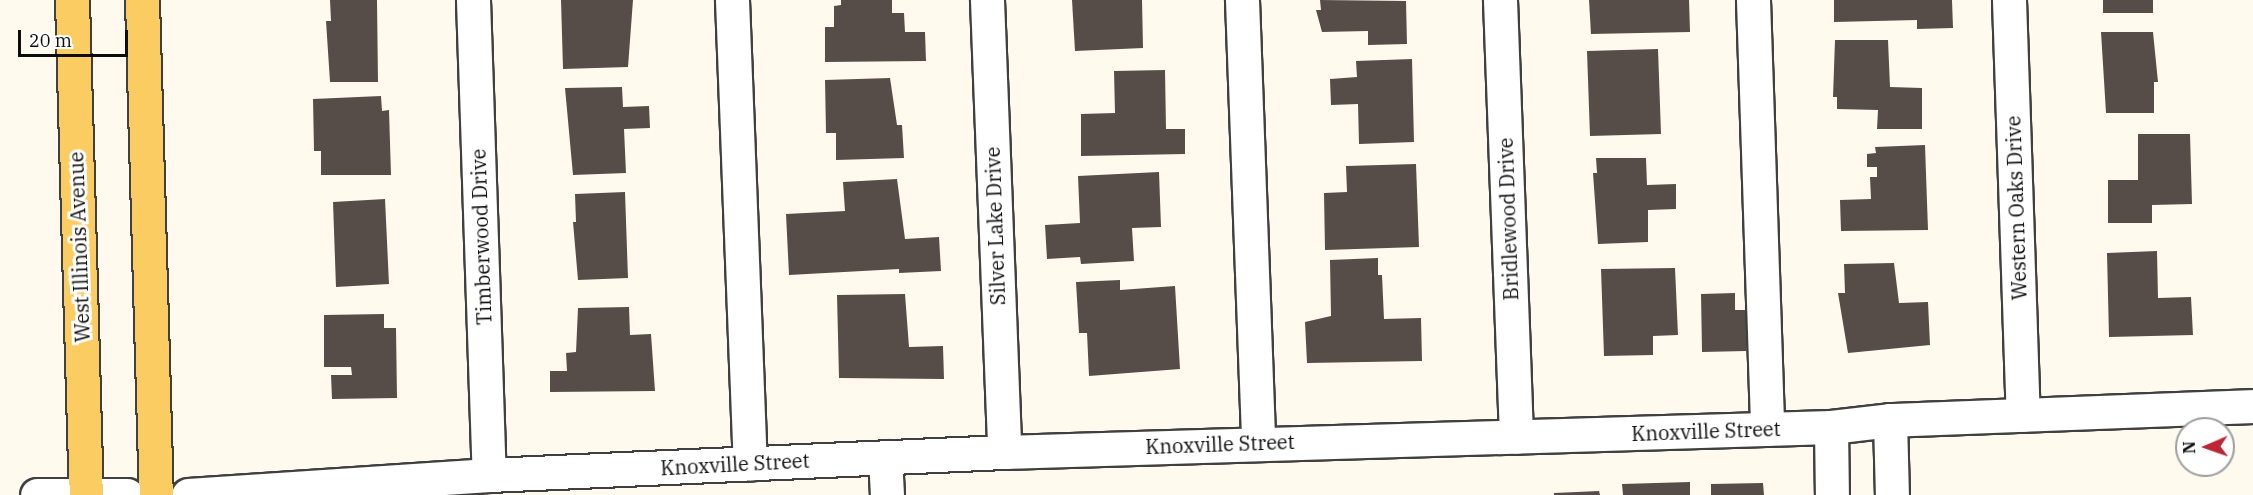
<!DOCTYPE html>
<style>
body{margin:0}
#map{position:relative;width:2253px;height:495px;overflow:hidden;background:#fffaed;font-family:"IBM Plex Serif",serif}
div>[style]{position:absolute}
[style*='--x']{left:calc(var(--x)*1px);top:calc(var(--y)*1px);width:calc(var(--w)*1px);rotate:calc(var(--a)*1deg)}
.building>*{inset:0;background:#564d49}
.roads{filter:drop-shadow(2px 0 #404040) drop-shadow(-2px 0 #404040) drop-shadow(0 2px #404040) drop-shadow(0 -2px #404040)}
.minor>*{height:33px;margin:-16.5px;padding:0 16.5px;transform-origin:16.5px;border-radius:16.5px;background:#fff}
.major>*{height:33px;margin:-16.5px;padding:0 16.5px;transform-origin:16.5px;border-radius:16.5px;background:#facc62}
span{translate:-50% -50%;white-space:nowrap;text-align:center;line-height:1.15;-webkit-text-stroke:6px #fff;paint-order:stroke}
.street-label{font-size:20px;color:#0d0d0d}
.north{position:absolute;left:2175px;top:417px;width:60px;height:60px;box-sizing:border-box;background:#fff;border:2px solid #9e9e9e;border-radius:50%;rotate:268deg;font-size:16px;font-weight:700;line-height:24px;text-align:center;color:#0d0d0d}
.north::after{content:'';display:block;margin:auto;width:21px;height:27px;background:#be2434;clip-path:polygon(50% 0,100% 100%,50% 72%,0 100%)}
.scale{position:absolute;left:18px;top:30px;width:110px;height:27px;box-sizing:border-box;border:3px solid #0d0d0d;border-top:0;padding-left:8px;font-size:18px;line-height:21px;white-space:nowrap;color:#0d0d0d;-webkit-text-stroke:4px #fff;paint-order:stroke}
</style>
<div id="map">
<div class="building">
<div style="clip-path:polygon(330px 0,377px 0,378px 82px,330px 82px,326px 21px,331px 21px)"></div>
<div style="clip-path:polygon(561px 0,633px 0,628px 67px,563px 69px)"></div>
<div style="clip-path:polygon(841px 0,892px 0,892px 13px,904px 13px,905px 32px,925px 32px,926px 61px,825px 62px,825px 27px,834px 27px,834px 6px,841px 5px)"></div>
<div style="clip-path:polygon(1072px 0,1142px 0,1143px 48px,1075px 51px)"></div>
<div style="clip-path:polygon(1320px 0,1406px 1px,1407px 44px,1368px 45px,1368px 31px,1322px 32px,1316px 10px,1321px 10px)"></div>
<div style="clip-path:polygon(1589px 0,1689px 0,1690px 32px,1591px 34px)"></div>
<div style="clip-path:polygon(1834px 0,1952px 0,1953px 28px,1917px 29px,1917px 20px,1834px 22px)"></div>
<div style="clip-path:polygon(2103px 0,2153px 0,2153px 13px,2103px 13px)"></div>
<div style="clip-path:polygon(2101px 32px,2153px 32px,2158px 82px,2154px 82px,2154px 113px,2106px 113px)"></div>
<div style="clip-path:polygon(1835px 40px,1888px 40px,1890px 87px,1922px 88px,1922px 129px,1877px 129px,1878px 110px,1837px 109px,1837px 97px,1833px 97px)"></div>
<div style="clip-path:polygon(1658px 49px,1661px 134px,1590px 136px,1587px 51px)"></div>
<div style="clip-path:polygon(1412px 59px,1414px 142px,1359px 144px,1358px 104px,1331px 105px,1330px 79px,1357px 77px,1356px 61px)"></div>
<div style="clip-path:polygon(1165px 70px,1166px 129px,1185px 129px,1185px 154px,1081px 156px,1081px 114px,1115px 113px,1114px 71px)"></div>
<div style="clip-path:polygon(890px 78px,897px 125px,902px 125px,904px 158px,836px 160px,836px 133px,826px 133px,825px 80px)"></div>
<div style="clip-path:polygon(622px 87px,623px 107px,649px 106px,650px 128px,624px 129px,626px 173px,573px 175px,565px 88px)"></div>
<div style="clip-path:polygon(381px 96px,382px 111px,389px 110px,391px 175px,321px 175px,321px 151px,314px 151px,313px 99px)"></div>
<div style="clip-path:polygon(2138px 134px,2190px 134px,2192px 204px,2152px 205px,2152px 223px,2108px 223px,2108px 180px,2138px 180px)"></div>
<div style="clip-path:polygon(1925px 145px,1928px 230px,1841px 231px,1840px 200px,1871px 199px,1870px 177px,1877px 177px,1877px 167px,1867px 167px,1867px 154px,1876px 153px,1875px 147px)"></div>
<div style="clip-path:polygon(1596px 158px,1646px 158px,1647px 185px,1676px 184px,1676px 209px,1648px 210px,1648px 242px,1598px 244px,1593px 173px,1597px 173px)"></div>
<div style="clip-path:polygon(1416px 164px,1419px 247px,1325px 250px,1324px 193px,1347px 192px,1346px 166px)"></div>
<div style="clip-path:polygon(1159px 172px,1161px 227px,1132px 228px,1134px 261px,1081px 264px,1080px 257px,1047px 259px,1045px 225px,1080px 223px,1078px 176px)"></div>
<div style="clip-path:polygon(897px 179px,905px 239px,939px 237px,941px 271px,899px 273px,899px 269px,789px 275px,786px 214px,845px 211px,843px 182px)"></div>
<div style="clip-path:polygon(625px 192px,628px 278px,578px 280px,573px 222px,576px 222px,575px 194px)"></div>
<div style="clip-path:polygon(385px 199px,389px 284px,336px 287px,333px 202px)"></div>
<div style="clip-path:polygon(2157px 251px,2158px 298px,2191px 297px,2193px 335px,2109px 337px,2107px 253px)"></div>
<div style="clip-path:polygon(1378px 258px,1378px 275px,1382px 275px,1384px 319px,1421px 318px,1422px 361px,1307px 363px,1305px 322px,1331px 316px,1330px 260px)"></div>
<div style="clip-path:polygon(1894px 263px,1899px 303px,1928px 302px,1930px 345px,1848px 353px,1838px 293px,1845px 293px,1844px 264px)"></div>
<div style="clip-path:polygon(1675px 268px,1678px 335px,1653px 336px,1653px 355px,1604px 356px,1601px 269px)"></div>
<div style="clip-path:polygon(1120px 280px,1120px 290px,1175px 286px,1180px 369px,1089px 376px,1087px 333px,1079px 333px,1076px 282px)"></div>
<div style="clip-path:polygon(1735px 293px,1735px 310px,1746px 310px,1746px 351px,1702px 352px,1701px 294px)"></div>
<div style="clip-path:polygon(905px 294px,909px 347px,943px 346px,944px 379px,839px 378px,837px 295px)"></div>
<div style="clip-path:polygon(629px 307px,630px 335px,651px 334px,655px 391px,550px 392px,550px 371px,567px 371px,566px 353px,576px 352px,578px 308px)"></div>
<div style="clip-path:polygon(384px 314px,384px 328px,396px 328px,397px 398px,332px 399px,331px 375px,352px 375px,351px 367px,324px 367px,324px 315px)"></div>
<div style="clip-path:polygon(1690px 482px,1690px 495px,1623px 495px,1622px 484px)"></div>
<div style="clip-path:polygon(1763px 483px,1764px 495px,1711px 495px,1711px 484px)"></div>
<div style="clip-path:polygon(1599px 491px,1600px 495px,1554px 495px,1554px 493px)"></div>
</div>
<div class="roads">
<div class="minor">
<div style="--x:473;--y:0;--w:475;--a:88.1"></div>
<div style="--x:732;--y:0;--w:464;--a:87.8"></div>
<div style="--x:987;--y:0;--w:452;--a:87.8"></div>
<div style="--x:1242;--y:0;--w:443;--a:87.9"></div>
<div style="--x:1500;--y:0;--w:437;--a:87.9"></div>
<div style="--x:1753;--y:0;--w:429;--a:88.1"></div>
<div style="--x:2009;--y:0;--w:415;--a:88.1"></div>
<div style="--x:1890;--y:420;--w:75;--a:88.5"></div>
<div style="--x:1831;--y:427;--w:68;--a:89.2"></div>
<div style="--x:885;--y:457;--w:38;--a:87"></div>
<div style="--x:37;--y:495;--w:90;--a:0"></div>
<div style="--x:188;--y:495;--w:302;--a:-3.8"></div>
<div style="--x:489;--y:475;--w:516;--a:-2.56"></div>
<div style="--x:1004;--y:452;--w:827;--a:-1.73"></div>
<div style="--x:1831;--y:427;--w:59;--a:-6.8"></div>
<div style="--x:1890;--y:420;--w:363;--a:-2.2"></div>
</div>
<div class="major">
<div style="--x:72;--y:0;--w:495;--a:88.4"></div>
<div style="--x:142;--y:0;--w:495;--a:88.4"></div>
</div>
</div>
<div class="street-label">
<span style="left:2016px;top:208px;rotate:-92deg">Western Oaks Drive</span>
<span style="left:1508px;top:219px;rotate:-92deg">Bridlewood Drive</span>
<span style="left:995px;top:226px;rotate:-92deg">Silver Lake Drive</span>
<span style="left:481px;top:237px;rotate:-92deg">Timberwood Drive</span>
<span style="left:79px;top:247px;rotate:-92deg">West Illinois Avenue</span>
<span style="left:1706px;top:431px;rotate:-2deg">Knoxville Street</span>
<span style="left:1220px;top:444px;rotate:-2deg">Knoxville Street</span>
<span style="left:735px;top:464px;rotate:-3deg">Knoxville Street</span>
</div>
<div class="north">N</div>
<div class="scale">20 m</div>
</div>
